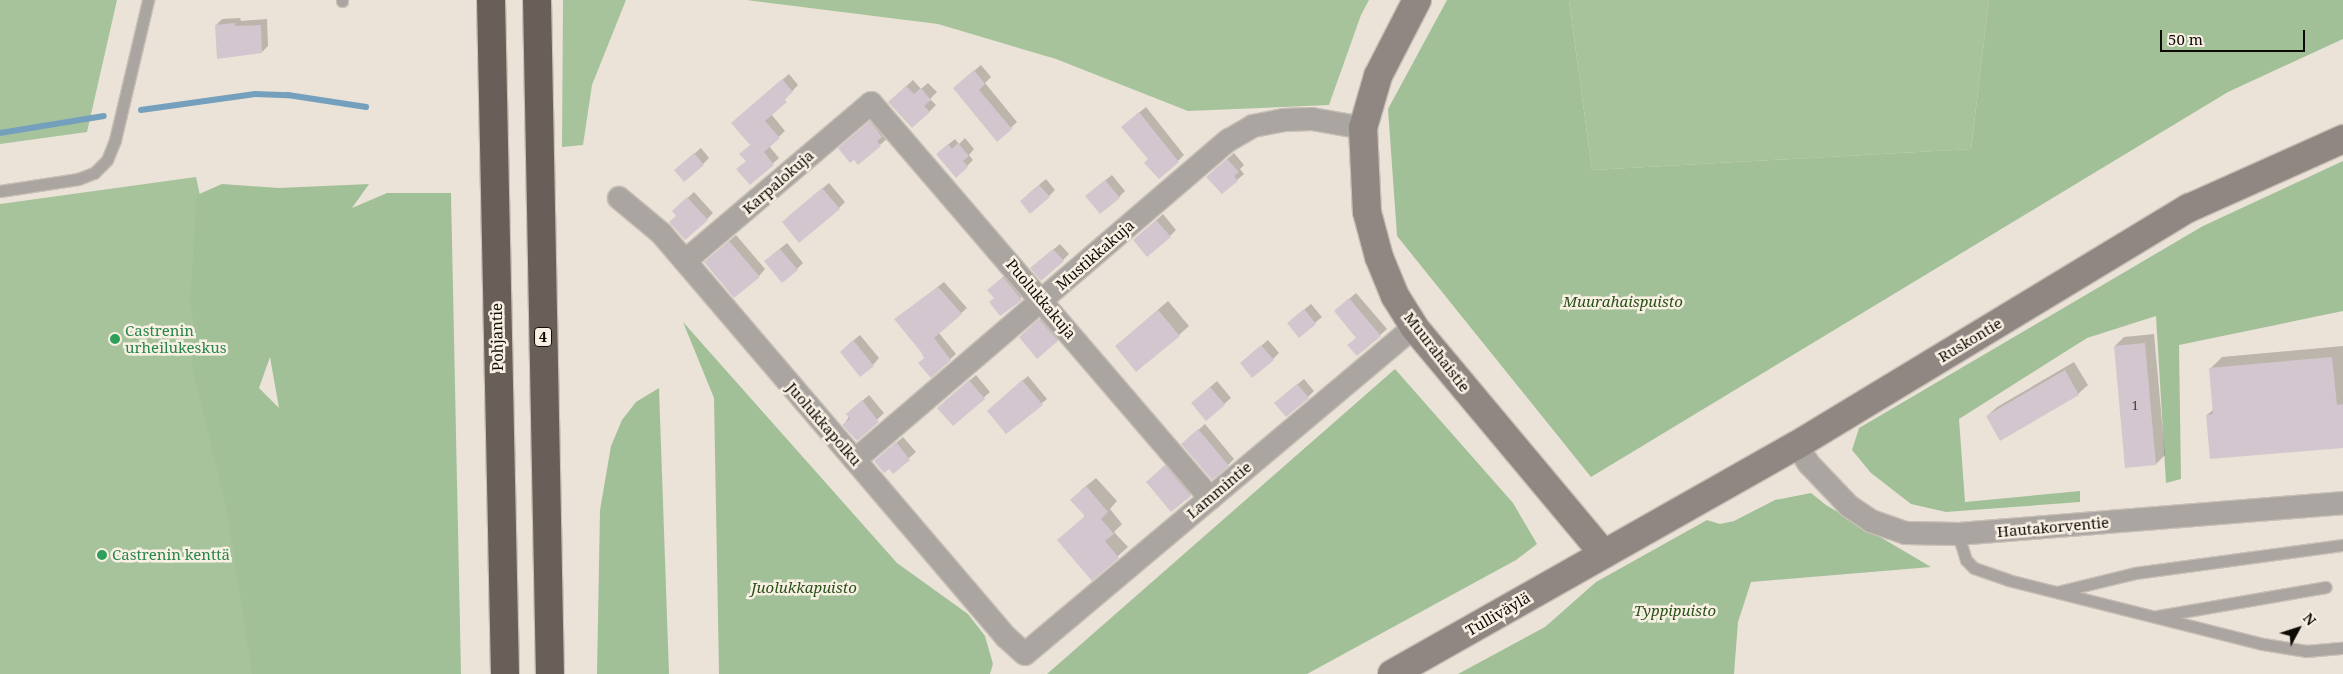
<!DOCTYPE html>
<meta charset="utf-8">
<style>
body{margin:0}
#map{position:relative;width:2343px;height:674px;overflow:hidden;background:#ebe3d7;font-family:"Noto Serif",serif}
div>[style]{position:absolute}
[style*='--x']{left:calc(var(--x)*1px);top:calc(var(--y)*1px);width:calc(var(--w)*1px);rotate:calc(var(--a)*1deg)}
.green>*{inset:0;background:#a6c39c}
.forest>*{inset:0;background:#a2c098}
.shadow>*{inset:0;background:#0003}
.stream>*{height:5.5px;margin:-2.75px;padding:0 2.75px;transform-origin:2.75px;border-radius:2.75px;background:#74a0be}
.building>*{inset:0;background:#d4c6cf}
.roads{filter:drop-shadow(1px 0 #c8c0b6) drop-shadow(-1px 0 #c8c0b6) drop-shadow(0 1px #c8c0b6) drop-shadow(0 -1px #c8c0b6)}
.lane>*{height:11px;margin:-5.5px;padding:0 5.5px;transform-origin:5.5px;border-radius:5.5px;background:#aba5a2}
.street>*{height:22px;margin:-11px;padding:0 11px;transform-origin:11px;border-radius:11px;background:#aba5a2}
.secondary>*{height:28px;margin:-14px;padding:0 14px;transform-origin:14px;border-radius:14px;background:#908782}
.highway>*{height:28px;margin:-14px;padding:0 14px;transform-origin:14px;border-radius:14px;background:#6a5e58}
.dots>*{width:14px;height:14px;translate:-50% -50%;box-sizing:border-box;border:2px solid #f9f0e4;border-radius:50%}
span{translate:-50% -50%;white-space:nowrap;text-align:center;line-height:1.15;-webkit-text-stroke:5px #f9f0e4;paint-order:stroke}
.number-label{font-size:12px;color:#403a39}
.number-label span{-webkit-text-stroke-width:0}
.shield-label span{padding:1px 4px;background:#f9f0e4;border:1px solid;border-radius:4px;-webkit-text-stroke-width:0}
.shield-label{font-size:14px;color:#0e0b07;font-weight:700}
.street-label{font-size:15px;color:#0e0b07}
.park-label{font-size:15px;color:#295119;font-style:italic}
.leisure-label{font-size:15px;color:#27864d}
.left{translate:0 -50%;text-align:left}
.north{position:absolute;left:2273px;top:604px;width:50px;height:50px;-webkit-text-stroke:4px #f9f0e4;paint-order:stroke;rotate:50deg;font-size:14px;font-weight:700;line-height:20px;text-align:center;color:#0e0b07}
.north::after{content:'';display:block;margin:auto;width:18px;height:22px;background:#0e0b07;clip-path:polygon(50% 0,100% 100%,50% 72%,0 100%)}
.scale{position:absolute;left:2160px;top:30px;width:145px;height:22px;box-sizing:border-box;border:2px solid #0e0b07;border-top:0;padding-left:6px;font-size:15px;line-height:18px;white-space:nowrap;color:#0e0b07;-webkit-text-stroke:4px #f9f0e4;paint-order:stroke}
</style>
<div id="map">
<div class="green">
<div style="clip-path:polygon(0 0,117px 0,87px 132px,0 144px)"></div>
<div style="clip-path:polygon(563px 0,626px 0,592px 85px,583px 145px,562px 147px)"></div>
<div style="clip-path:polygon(747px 0,1369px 0,1361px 15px,1329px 105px,1188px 111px,1056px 59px,938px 24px)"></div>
<div style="clip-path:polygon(1569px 0,1989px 0,1971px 149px,1592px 170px)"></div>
<div style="clip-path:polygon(196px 177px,260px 475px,268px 674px,0 674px,0 204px)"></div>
</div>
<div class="forest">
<div style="clip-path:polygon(1447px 0,1569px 0,1592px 170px,1971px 149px,1989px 0,2343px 0,2343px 39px,2228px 92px,1591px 477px,1397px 236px,1388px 109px)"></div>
<div style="clip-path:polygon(2343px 161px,2343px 311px,2179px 345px,2181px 479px,2166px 483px,2156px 316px,2087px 338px,1959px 419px,1965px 502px,2080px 491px,2080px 502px,1946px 512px,1911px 504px,1871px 473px,1852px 450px,1859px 428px,2203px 226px)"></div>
<div style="clip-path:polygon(evenodd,222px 184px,279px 188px,369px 184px,352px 208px,387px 193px,451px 193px,461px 674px,252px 674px,227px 511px,192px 367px,195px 333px,190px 299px,197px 195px,222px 184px,270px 357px,279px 408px,259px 388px,270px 357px)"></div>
<div style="clip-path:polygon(683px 322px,897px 563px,968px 614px,985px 636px,993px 664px,990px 674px,719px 674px,714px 398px)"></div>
<div style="clip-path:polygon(1395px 369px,1513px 503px,1537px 544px,1516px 560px,1307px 674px,1047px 674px)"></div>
<div style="clip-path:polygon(659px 388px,669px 674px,597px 674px,600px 510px,611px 446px,622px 420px,636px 402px)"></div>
<div style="clip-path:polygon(1811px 493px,1826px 505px,1931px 567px,1751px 582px,1738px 622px,1734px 674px,1458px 674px,1545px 627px,1596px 582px,1707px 520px,1720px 524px,1734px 521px,1775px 500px)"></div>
</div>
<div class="shadow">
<div style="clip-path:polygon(240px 18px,241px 21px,267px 19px,268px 46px,262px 52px,216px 25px,222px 19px)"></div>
<div style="clip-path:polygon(981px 65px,991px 77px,985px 83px,1017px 122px,998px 140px,961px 82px)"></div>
<div style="clip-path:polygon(789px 74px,798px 85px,771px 114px,785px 131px,769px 146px,779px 158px,750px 184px,747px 161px,751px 144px,732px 123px)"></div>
<div style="clip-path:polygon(913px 80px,921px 89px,928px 83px,937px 92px,930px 99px,936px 105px,929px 112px,896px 96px)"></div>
<div style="clip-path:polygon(1146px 107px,1184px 155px,1178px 161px,1150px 159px,1129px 121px)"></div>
<div style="clip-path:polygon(876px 116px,888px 129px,883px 134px,887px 139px,858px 163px,846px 142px)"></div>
<div style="clip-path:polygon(965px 138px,974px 149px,969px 155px,973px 160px,967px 166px,944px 148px,955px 139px,959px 144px)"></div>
<div style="clip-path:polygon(701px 148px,709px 158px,703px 164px,682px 164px)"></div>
<div style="clip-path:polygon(1234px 153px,1244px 165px,1240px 169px,1244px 174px,1222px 193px,1214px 170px)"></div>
<div style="clip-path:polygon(1112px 175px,1125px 191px,1119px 197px,1093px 190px)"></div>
<div style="clip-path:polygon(1046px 179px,1055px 190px,1049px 196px,1027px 195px)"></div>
<div style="clip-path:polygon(829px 183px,845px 202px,839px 208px,789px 216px)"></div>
<div style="clip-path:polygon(694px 192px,713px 213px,707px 219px,677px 215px,680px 205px)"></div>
<div style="clip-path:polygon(1163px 214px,1176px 230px,1170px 236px,1141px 234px)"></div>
<div style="clip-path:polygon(736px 235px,765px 269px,759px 276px,712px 256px)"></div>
<div style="clip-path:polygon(787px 243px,803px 263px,797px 269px,772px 255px)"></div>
<div style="clip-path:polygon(1060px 244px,1069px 254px,1063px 260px,1038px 262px)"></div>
<div style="clip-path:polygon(1010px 271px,1028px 292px,1001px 315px,995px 284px)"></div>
<div style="clip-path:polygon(944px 282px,967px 308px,939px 333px,956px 354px,931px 376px,922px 352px,896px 319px)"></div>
<div style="clip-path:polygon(1356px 293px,1387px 329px,1357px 355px,1357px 337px,1342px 305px)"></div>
<div style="clip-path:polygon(1168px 301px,1189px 326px,1179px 335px,1116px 346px)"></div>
<div style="clip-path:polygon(1311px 304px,1322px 317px,1299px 336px,1295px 317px)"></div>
<div style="clip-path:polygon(1046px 314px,1064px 334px,1057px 340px,1027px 331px)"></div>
<div style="clip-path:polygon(2154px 334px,2165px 455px,2156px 464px,2115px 346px,2124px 337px)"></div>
<div style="clip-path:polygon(860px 335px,879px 358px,873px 365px,847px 346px)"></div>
<div style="clip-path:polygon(1268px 340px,1279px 353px,1273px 359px,1248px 357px)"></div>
<div style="clip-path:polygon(2343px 346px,2343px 447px,2207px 415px,2214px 409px,2210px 369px,2222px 357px)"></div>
<div style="clip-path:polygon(2074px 362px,2088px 385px,2078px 394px,1987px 416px,1997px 407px)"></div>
<div style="clip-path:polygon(976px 375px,990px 392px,953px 425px,945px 401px)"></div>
<div style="clip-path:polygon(1028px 376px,1047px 399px,1006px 433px,993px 406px)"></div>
<div style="clip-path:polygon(1304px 379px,1314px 391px,1308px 397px,1282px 397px)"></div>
<div style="clip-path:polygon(1217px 381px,1231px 398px,1207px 419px,1199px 397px)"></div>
<div style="clip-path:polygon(869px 395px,884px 413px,857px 439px,844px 425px,854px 408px)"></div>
<div style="clip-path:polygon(1205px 424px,1234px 459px,1228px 465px,1189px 438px)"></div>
<div style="clip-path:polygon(903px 437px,916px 452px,893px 472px,882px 455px)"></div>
<div style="clip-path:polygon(1172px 460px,1196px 489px,1190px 495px,1154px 476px)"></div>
<div style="clip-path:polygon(1096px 478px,1117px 501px,1110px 509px,1122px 524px,1114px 532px,1128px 547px,1092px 579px,1081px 490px)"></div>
</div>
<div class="stream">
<div style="--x:141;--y:110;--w:115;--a:-8"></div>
<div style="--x:255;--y:94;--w:33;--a:2"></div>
<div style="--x:288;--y:95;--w:79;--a:8.7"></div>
<div style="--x:0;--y:133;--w:105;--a:-9.3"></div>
</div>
<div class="building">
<div style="clip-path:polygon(235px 23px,235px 26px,261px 25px,262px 53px,217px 59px,215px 25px)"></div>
<div style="clip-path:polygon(974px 70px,985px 84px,979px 90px,1012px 129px,997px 142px,953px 88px)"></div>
<div style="clip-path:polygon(782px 79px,793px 92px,784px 99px,787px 102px,765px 121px,780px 138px,764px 152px,774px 165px,750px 185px,736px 169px,746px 161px,739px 154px,750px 145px,731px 123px)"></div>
<div style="clip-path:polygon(906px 86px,914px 94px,921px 88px,931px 100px,924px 106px,930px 112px,912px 128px,888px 102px)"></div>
<div style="clip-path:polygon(1139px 112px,1179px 162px,1159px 179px,1144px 163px,1148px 159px,1121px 127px)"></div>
<div style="clip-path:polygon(870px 121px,882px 137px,877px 141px,881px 146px,858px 165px,854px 160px,850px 163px,838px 148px)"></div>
<div style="clip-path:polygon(958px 143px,969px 156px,963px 161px,968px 167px,956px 178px,936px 154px,948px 144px,952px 149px)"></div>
<div style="clip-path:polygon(694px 153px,704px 165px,684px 182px,674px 170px)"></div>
<div style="clip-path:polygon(1227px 159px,1239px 172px,1234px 176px,1238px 181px,1222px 194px,1206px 177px)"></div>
<div style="clip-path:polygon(1105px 180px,1120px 198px,1100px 214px,1085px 196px)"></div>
<div style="clip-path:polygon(1039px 185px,1050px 197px,1030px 214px,1020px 201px)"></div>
<div style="clip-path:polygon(822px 188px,840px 209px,799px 243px,782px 222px)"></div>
<div style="clip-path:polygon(687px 197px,708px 220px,685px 240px,669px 222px,676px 216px,672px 211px)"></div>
<div style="clip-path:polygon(1156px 220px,1171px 237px,1147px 257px,1133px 240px)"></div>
<div style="clip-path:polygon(729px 241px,760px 277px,734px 298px,704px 262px)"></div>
<div style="clip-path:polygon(780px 249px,798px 270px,782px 283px,764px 261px)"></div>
<div style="clip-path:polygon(1053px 249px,1064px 261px,1041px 281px,1030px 268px)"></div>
<div style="clip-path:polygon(1003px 277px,1022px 300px,1000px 316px,989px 302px,994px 298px,987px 290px)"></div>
<div style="clip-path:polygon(938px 287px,962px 314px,934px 338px,951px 360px,931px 378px,918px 363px,924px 358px,921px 352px,894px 319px)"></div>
<div style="clip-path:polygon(1349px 298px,1381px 336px,1357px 356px,1347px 345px,1356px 338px,1334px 311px)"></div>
<div style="clip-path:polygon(1304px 309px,1316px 324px,1299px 338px,1287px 323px)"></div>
<div style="clip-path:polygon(1158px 310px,1180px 336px,1136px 372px,1115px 346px)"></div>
<div style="clip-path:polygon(1039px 319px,1058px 341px,1037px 359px,1019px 337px)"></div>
<div style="clip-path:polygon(853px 340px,874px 366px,860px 377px,840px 352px)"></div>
<div style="clip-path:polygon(2145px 343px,2156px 465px,2125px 468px,2114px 346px)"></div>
<div style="clip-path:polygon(1261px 345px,1274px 360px,1252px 378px,1240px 363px)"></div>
<div style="clip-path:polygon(2332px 357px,2337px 405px,2343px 404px,2343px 448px,2210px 459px,2206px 415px,2213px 414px,2209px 368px)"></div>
<div style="clip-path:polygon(2065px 370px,2079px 395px,2000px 441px,1986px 416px)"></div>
<div style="clip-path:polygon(969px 380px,985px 399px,953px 426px,937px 408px)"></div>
<div style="clip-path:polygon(1022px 380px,1043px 405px,1006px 434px,987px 411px)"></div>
<div style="clip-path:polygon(1297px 384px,1309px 398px,1286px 417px,1274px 403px)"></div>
<div style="clip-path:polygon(1210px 387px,1225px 405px,1206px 421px,1191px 403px)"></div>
<div style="clip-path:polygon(862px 400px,879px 422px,857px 441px,842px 425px,850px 419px,846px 414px)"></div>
<div style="clip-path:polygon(1198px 429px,1229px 466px,1212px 480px,1181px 444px)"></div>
<div style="clip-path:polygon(896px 442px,910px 460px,893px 474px,889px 469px,884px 473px,874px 461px)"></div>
<div style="clip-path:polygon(1165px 465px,1191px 496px,1171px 512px,1146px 482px)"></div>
<div style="clip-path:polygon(1086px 486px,1108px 512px,1101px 519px,1114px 534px,1105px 541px,1119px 558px,1092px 581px,1057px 540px,1085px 516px,1070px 500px)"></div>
</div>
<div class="roads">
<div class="lane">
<div style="--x:342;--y:1;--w:1;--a:-90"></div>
<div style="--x:0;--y:191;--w:79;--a:-8.7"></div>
<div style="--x:78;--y:179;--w:17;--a:-21"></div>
<div style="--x:94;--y:173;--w:18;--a:-45"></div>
<div style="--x:107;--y:160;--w:22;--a:-68"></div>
<div style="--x:115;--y:140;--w:144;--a:-76.7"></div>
<div style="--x:1958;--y:534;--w:27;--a:73"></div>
<div style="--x:1966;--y:560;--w:11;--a:45"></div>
<div style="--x:1974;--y:568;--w:36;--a:19"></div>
<div style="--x:2008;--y:580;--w:263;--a:14.1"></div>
<div style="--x:2263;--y:644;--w:44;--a:9.2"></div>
<div style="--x:2306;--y:651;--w:37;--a:-5"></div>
<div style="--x:2057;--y:592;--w:80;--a:-13.7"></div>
<div style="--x:2135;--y:573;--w:210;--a:-7.7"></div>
<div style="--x:2158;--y:616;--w:170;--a:-9.8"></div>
</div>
<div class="street">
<div style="--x:619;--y:198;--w:55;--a:39.8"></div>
<div style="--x:661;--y:233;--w:531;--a:49.5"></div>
<div style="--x:1006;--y:637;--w:25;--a:42"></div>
<div style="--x:1025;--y:654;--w:508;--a:-40.05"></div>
<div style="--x:685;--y:261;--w:244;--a:-40.3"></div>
<div style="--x:871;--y:103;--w:521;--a:49.36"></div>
<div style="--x:1797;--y:445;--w:22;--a:58"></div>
<div style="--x:1809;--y:464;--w:58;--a:46.4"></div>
<div style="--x:1849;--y:506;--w:27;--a:34"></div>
<div style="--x:1871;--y:521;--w:37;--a:19"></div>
<div style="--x:1906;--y:533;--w:52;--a:1.1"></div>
<div style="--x:1958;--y:534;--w:386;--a:-4.6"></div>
<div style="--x:855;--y:460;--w:492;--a:-40.6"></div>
<div style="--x:1229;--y:140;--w:28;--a:-30"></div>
<div style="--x:1253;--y:126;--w:31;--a:-11"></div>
<div style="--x:1283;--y:120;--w:29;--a:-2"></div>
<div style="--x:1312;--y:119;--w:52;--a:10"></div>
</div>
<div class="secondary">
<div style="--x:1417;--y:0;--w:85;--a:117.2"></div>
<div style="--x:1378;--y:76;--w:54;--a:106.1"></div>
<div style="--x:1363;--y:128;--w:84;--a:87.3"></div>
<div style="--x:1367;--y:212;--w:47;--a:75.1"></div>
<div style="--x:1379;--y:257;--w:42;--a:67.7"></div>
<div style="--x:1395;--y:296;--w:36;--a:58"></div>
<div style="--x:1414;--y:327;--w:296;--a:50.1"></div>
<div style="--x:1392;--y:674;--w:465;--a:-29.5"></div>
<div style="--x:1797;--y:445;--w:458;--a:-31.2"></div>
<div style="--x:2189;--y:208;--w:169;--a:-24.1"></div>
</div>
<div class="highway">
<div style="--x:491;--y:0;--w:674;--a:88.81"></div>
<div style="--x:537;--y:0;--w:674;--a:88.9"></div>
</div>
</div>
<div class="dots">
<div style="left:115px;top:339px;background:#2e9e5b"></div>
<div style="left:102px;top:555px;background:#2e9e5b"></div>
</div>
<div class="number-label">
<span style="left:2135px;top:406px">1</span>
</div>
<div class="shield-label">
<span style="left:543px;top:337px">4</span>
</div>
<div class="street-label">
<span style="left:778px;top:182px;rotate:-41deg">Karpalokuja</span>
<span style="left:1095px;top:255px;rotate:-41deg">Mustikkakuja</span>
<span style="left:1041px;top:299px;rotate:50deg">Puolukkakuja</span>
<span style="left:497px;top:337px;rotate:-91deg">Pohjantie</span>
<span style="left:1970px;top:340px;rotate:-31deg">Ruskontie</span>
<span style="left:1437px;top:352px;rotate:52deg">Muurahaistie</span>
<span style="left:824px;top:424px;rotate:49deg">Juolukkapolku</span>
<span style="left:1219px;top:490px;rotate:-40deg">Lammintie</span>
<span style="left:2053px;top:527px;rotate:-5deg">Hautakorventie</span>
<span style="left:1498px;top:614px;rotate:-30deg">Tulliväylä</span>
</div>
<div class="park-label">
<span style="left:1623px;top:302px">Muurahaispuisto</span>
<span style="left:804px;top:588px">Juolukkapuisto</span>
<span style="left:1675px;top:611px">Typpipuisto</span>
</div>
<div class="leisure-label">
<span class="left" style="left:125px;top:339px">Castrenin<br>urheilukeskus</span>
<span class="left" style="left:112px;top:555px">Castrenin kenttä</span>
</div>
<div class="north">N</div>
<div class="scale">50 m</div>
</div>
